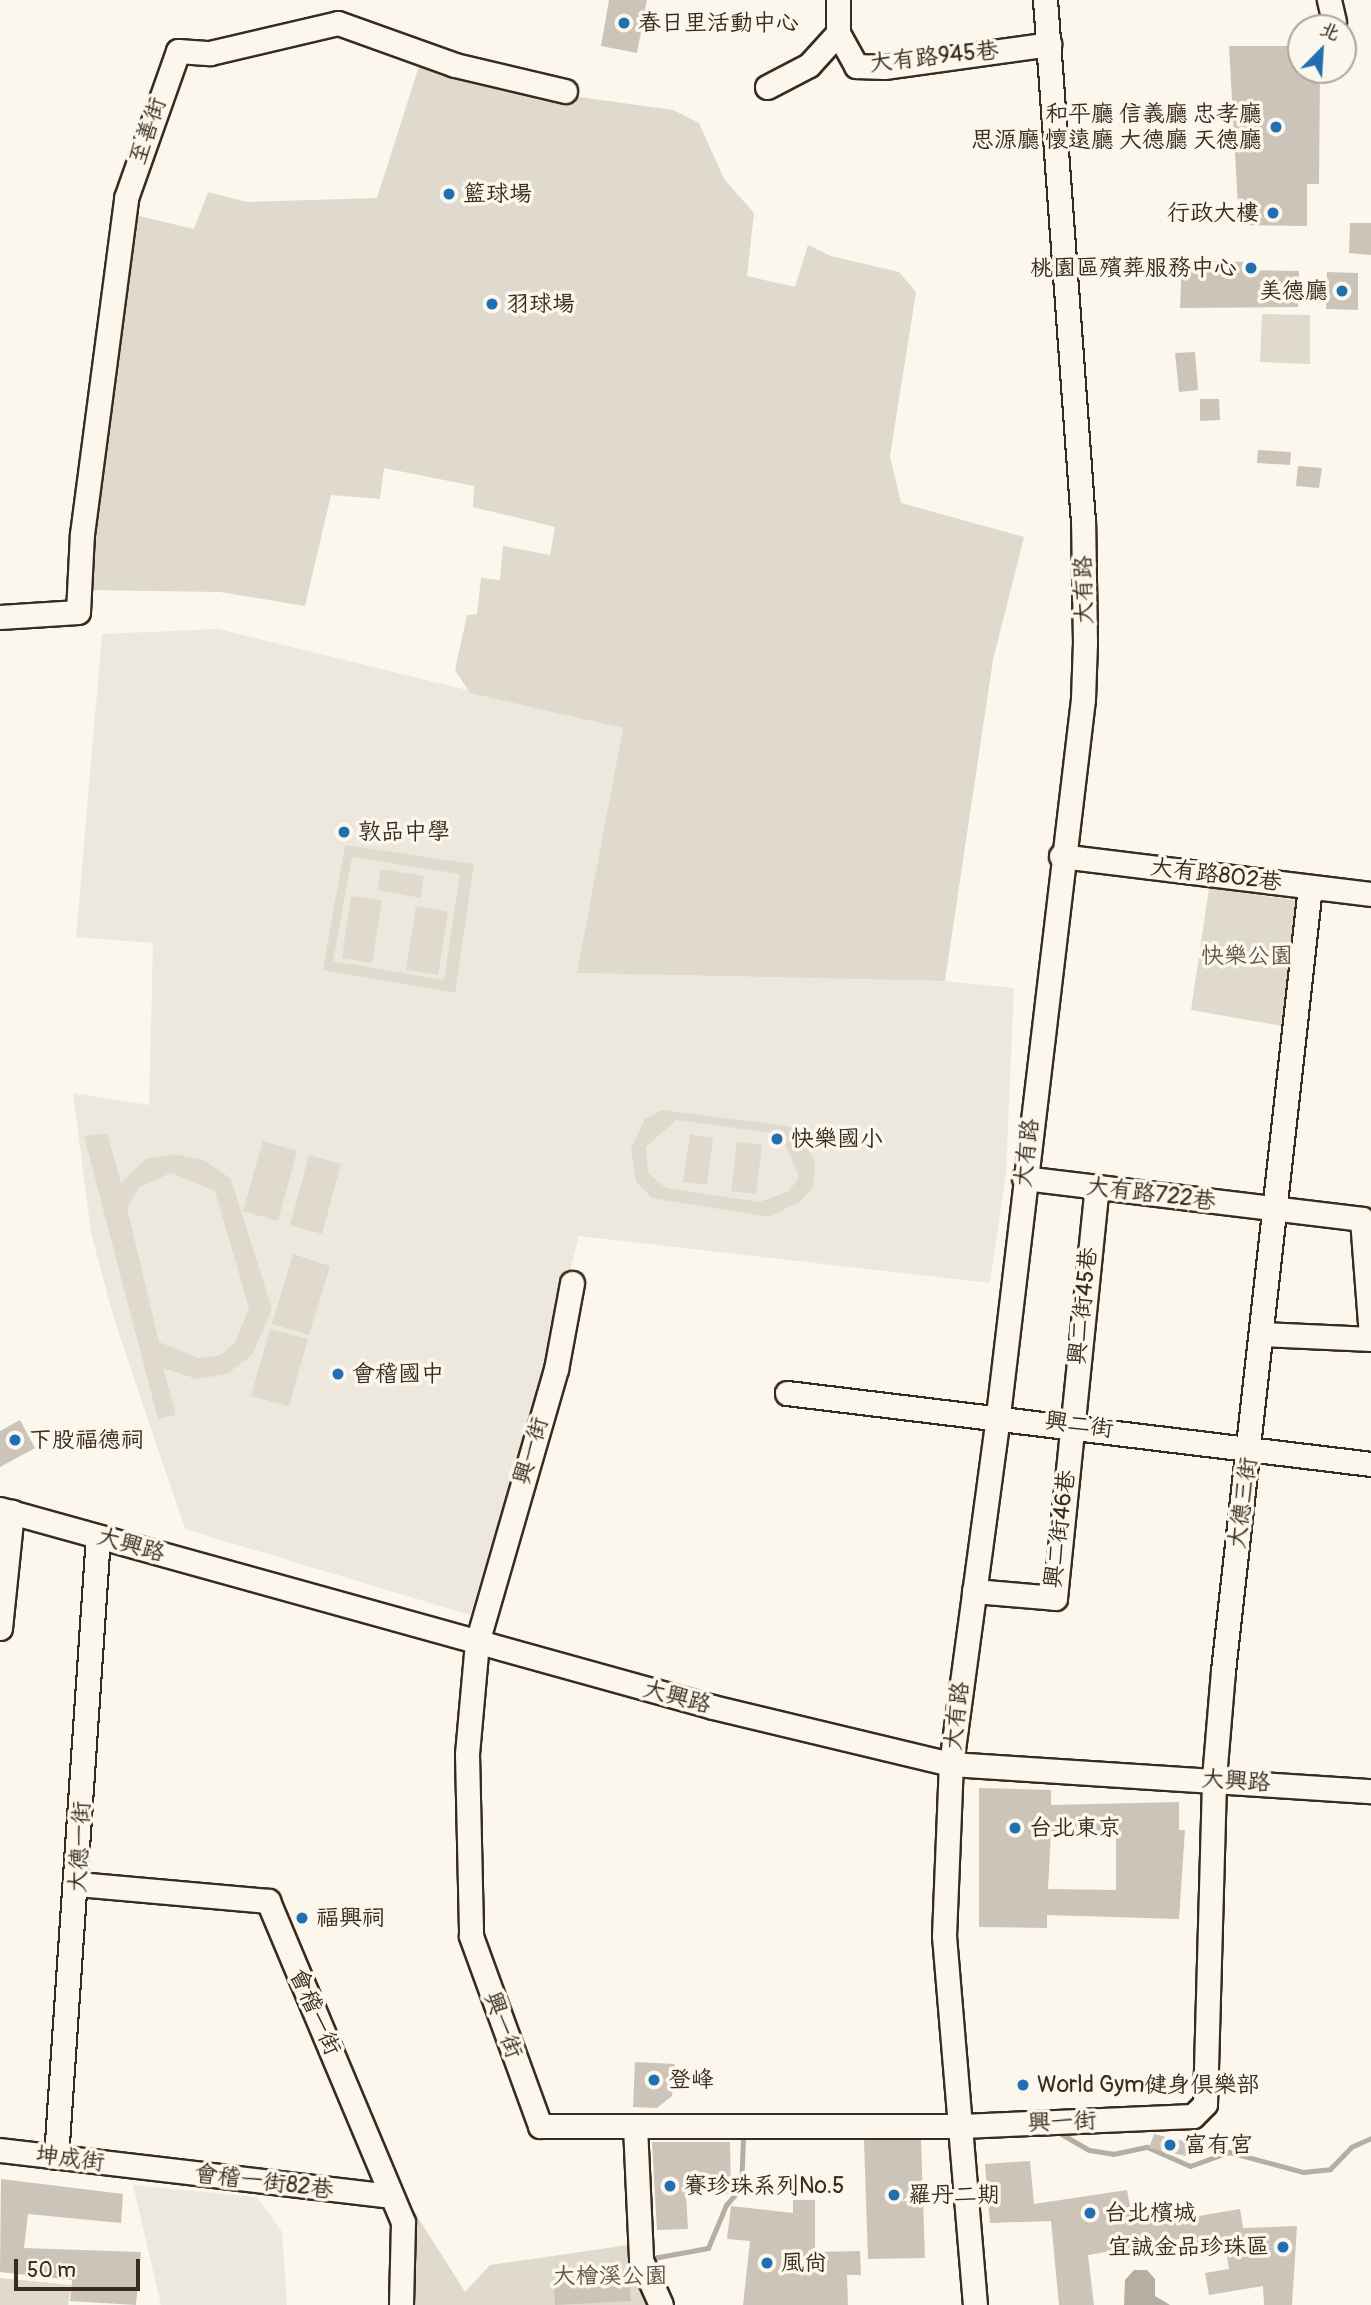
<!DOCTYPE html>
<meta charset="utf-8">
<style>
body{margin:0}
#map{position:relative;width:1371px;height:2305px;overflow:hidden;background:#fbf7ec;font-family:Pangolin,"LXGW WenKai TC",sans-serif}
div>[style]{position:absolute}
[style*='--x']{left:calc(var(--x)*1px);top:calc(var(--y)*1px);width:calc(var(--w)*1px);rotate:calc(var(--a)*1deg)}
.built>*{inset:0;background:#ede8dd}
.green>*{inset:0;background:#dfd9ce}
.water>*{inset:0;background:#b6aea2}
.stream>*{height:5px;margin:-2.5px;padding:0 2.5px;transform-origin:2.5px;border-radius:2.5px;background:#b6aea2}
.building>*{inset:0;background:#ccc4b9}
.roads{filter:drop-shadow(2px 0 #3b2a1e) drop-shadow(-2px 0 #3b2a1e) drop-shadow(0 2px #3b2a1e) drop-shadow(0 -2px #3b2a1e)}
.minor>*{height:23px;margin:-11.5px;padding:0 11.5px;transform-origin:11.5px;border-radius:11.5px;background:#fbf7ec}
.dots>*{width:19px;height:19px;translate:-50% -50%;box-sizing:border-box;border:4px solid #fbf7ec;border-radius:50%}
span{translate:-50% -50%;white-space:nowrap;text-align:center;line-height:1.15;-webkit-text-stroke:7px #fbf7ec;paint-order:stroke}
.poi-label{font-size:23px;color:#3b2a1e}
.left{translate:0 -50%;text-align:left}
.right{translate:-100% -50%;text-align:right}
.street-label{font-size:23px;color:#3b2a1e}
.park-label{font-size:23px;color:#64564a}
.north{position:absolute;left:1287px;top:14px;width:70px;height:70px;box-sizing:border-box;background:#fbf7ec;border:2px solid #aea59a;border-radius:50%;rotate:24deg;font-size:19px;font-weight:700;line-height:28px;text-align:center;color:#3b2a1e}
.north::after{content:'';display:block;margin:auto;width:24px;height:32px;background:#1f6fb2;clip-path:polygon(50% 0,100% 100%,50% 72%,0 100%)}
.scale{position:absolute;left:14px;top:2259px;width:126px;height:32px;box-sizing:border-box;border:4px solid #3b2a1e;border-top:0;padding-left:9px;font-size:21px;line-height:24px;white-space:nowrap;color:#3b2a1e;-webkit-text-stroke:5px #fbf7ec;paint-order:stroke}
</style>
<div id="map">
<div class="built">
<div style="clip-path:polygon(218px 629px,623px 728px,578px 973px,945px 981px,1014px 988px,1006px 1173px,990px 1283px,579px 1236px,530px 1428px,470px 1615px,185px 1529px,114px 1319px,91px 1233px,73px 1093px,149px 1105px,153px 943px,76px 937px,102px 634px)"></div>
<div style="clip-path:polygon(133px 2185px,257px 2197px,282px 2232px,287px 2305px,161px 2305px)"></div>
</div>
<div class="green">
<div style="clip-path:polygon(420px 63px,514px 88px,673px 110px,699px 123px,724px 179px,754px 213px,747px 276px,795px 287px,808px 245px,831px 256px,899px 272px,916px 292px,890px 456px,901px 503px,1024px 537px,993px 660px,945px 981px,577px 973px,623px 728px,470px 693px,455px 670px,467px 615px,477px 614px,481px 578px,500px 580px,503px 546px,550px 555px,555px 527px,473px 507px,474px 486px,384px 468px,380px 499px,331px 495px,305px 606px,220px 592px,88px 590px,130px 214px,194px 229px,208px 192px,247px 202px,377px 198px)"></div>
<div style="clip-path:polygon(1262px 314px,1310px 315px,1310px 364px,1260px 362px)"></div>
<div style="clip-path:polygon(evenodd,345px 845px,474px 864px,455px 993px,323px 970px,345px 845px,352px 857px,460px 874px,444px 980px,333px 961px,352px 857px)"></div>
<div style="clip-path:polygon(381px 869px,424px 876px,421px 898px,377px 890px)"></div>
<div style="clip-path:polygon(1209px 888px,1301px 901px,1288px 1027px,1191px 1010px)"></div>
<div style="clip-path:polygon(351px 896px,382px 900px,372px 963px,342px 958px)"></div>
<div style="clip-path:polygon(416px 906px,448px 912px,438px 975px,406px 970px)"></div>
<div style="clip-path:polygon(evenodd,662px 1110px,795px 1127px,815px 1162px,813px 1187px,801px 1201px,769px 1217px,652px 1198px,636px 1182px,631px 1149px,645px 1119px,662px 1110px,676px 1120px,781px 1134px,799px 1177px,789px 1191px,759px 1202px,666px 1188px,648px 1173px,646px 1147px,676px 1120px)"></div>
<div style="clip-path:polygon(evenodd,107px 1133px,121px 1183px,146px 1159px,173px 1154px,204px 1160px,231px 1179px,272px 1309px,252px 1355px,227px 1374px,197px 1379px,163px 1368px,176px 1415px,158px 1419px,84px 1136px,107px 1133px,171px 1173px,215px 1191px,249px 1308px,235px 1343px,219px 1356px,198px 1358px,159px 1342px,127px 1208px,139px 1187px,171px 1173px)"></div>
<div style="clip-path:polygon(690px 1134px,713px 1138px,707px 1185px,683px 1182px)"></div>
<div style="clip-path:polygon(263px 1141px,297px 1151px,278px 1221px,243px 1211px)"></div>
<div style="clip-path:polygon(737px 1142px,762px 1145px,756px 1194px,731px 1191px)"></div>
<div style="clip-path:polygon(309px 1155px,341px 1164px,322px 1234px,290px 1225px)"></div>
<div style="clip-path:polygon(293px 1254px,330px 1266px,309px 1335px,272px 1324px)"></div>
<div style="clip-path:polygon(270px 1329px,308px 1339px,289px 1406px,251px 1396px)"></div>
<div style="clip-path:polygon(412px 2208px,465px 2292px,490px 2265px,628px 2245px,654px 2305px,411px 2305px)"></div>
<div style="clip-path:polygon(0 2278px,71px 2285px,68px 2305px,0 2305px)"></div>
</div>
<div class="water">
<div style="clip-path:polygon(1134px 2270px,1147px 2270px,1155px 2279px,1155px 2296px,1170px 2305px,1124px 2305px,1125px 2280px)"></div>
</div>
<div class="stream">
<div style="--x:1056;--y:2131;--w:38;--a:30"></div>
<div style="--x:1089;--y:2150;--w:24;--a:9"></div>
<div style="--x:1113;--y:2154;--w:35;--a:-12"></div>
<div style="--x:1147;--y:2147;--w:47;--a:23.8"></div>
<div style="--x:1190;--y:2166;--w:41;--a:-19.7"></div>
<div style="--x:1229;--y:2152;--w:77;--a:15.1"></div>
<div style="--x:1303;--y:2172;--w:27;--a:-6"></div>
<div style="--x:1330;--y:2169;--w:30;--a:-46"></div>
<div style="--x:1351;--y:2147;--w:22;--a:-24"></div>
<div style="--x:653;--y:2258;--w:56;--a:-10.3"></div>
<div style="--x:708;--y:2248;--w:47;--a:-67.3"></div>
<div style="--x:726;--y:2205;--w:23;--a:-49"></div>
<div style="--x:741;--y:2188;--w:50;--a:-87.7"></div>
</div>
<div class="building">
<div style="clip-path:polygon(609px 0,647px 0,637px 53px,601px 46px)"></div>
<div style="clip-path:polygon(1229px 46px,1301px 46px,1301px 70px,1320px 70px,1319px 184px,1307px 184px,1307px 226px,1239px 225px)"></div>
<div style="clip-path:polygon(1350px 223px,1371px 223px,1371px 255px,1349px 253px)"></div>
<div style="clip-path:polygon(1182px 260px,1250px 262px,1250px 270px,1299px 271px,1298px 307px,1180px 308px)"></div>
<div style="clip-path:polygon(1327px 272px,1358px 273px,1358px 310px,1326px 309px)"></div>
<div style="clip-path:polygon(1195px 352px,1198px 390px,1179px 392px,1175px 353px)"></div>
<div style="clip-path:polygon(1200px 399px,1219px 399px,1220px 420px,1200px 421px)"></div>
<div style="clip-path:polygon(1258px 450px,1291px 452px,1290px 465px,1257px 463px)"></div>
<div style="clip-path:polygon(1298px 466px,1322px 468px,1319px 488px,1296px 486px)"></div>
<div style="clip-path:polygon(20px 1420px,35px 1448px,0 1467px,0 1431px)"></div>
<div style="clip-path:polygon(evenodd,979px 1788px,1051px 1790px,1051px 1805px,1179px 1802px,1179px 1830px,1185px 1830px,1179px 1919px,1047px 1915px,1047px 1928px,979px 1927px,979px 1788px,1051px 1831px,1116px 1831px,1116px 1890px,1048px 1889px,1051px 1831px)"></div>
<div style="clip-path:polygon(635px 2062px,675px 2064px,672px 2096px,657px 2108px,633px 2107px)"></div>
<div style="clip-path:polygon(1154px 2134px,1191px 2143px,1186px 2156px,1149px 2148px)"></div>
<div style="clip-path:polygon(864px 2140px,921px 2140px,925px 2258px,868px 2259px)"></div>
<div style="clip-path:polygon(652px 2142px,730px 2142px,731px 2194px,686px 2193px,688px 2229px,657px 2230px)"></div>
<div style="clip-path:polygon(1030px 2161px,1034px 2204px,1127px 2190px,1131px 2211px,1178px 2202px,1181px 2219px,1240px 2209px,1243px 2228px,1297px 2226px,1292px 2305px,1264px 2305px,1263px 2286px,1209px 2295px,1205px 2273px,1229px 2269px,1224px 2239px,1197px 2243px,1196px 2236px,1088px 2255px,1094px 2305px,1059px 2305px,1051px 2221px,990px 2223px,985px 2164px)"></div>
<div style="clip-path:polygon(1px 2179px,123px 2194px,121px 2223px,28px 2214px,24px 2248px,141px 2252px,136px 2305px,70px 2301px,72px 2280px,0 2272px)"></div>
<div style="clip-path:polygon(793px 2200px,815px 2200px,815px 2252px,860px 2251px,861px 2275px,847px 2275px,848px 2305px,743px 2305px,750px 2241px,727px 2239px,731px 2206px,793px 2213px)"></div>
<div style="clip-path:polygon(629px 2279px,631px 2301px,555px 2305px,554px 2283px)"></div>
</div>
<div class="roads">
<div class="minor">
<div style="--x:1329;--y:0;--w:22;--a:77"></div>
<div style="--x:838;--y:33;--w:38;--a:61"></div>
<div style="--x:856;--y:66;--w:28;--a:2"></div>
<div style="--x:884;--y:67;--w:167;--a:-7.9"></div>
<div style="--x:767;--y:87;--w:47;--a:-27.6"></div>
<div style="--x:809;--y:65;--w:43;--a:-47.8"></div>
<div style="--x:838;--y:33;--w:33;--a:-90"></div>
<div style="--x:0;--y:617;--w:78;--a:-3.7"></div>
<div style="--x:78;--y:612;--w:78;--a:-87.1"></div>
<div style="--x:82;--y:534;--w:339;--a:-82.5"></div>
<div style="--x:126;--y:198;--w:156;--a:-70.5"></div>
<div style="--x:178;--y:51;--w:32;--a:4"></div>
<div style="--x:210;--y:53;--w:131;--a:-13.2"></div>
<div style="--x:338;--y:23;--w:124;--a:19.7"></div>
<div style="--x:455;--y:65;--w:113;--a:13.3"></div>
<div style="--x:1061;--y:856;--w:312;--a:7"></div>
<div style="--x:1024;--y:1178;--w:340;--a:6.9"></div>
<div style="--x:1362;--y:1219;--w:117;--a:85.6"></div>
<div style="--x:572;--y:1283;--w:87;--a:100.5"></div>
<div style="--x:556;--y:1369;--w:284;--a:106.1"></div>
<div style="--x:477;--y:1642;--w:112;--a:95.1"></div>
<div style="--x:467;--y:1754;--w:182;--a:88.7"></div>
<div style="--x:471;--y:1936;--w:202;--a:70"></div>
<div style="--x:540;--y:2126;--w:422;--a:0"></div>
<div style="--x:962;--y:2126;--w:231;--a:-2.5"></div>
<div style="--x:1193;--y:2116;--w:17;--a:-45"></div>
<div style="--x:1205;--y:2104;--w:326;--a:-88.4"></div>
<div style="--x:1214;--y:1778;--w:107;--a:-85.2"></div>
<div style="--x:1223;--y:1671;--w:789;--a:-83.67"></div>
<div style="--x:1262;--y:1334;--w:109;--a:2.6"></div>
<div style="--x:787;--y:1393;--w:588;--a:6.93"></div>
<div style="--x:0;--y:1509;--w:740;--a:15.52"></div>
<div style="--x:713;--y:1707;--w:245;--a:13.5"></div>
<div style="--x:951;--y:1764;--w:421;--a:3.7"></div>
<div style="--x:974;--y:1591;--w:81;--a:4.9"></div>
<div style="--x:1055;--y:1598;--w:412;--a:-84.2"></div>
<div style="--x:0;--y:1628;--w:117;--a:-84.1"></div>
<div style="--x:78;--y:1884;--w:191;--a:5.1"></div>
<div style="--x:268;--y:1901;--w:348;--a:67.2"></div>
<div style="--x:403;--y:2222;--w:83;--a:91.4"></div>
<div style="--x:635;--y:2126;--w:134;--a:87.4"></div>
<div style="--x:641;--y:2260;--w:49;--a:66"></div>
<div style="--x:0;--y:2150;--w:392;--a:6.7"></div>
<div style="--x:56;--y:2157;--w:622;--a:-86.13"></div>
<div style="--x:975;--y:2305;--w:370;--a:-94.8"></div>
<div style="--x:944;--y:1936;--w:172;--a:-87.7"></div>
<div style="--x:951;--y:1764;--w:352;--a:-82.3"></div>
<div style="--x:998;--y:1415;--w:721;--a:-83.23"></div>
<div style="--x:1083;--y:699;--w:56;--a:-88"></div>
<div style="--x:1085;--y:643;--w:121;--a:-90.9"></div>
<div style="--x:1083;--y:522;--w:523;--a:-94.16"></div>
</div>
</div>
<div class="dots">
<div style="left:624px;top:23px;background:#1f6fb2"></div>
<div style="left:1276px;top:127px;background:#1f6fb2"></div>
<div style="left:449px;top:194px;background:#1f6fb2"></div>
<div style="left:1273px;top:213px;background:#1f6fb2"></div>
<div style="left:1251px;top:268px;background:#1f6fb2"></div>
<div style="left:1342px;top:291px;background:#1f6fb2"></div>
<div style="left:492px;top:304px;background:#1f6fb2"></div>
<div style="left:344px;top:832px;background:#1f6fb2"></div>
<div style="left:777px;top:1139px;background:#1f6fb2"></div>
<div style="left:338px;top:1374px;background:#1f6fb2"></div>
<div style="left:15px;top:1440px;background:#1f6fb2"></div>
<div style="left:1015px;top:1828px;background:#1f6fb2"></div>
<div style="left:302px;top:1918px;background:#1f6fb2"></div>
<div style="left:654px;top:2080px;background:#1f6fb2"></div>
<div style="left:1023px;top:2085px;background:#1f6fb2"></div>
<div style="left:1170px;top:2145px;background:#1f6fb2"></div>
<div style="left:670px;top:2186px;background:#1f6fb2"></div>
<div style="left:894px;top:2195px;background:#1f6fb2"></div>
<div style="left:1090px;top:2213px;background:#1f6fb2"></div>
<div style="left:1283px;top:2247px;background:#1f6fb2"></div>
<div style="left:767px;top:2263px;background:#1f6fb2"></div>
</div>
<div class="poi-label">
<span class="left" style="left:638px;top:23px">春日里活動中心</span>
<span class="right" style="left:1262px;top:127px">和平廳 信義廳 忠孝廳<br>思源廳 懷遠廳 大德廳 天德廳</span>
<span class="left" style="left:463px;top:194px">籃球場</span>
<span class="right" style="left:1259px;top:213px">行政大樓</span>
<span class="right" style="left:1237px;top:268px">桃園區殯葬服務中心</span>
<span class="right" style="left:1328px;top:291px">美德廳</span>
<span class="left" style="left:506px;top:304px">羽球場</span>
<span class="left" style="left:358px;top:832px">敦品中學</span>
<span class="left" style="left:791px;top:1139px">快樂國小</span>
<span class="left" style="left:352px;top:1374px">會稽國中</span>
<span class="left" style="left:29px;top:1440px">下股福德祠</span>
<span class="left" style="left:1029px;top:1828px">台北東京</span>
<span class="left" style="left:316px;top:1918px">福興祠</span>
<span class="left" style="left:668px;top:2080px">登峰</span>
<span class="left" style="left:1037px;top:2085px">World Gym健身俱樂部</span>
<span class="left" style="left:1184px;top:2145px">富有宮</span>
<span class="left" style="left:684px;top:2186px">賽珍珠系列No.5</span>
<span class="left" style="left:908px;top:2195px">羅丹二期</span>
<span class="left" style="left:1104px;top:2213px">台北檳城</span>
<span class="right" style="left:1269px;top:2247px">宜誠金品珍珠區</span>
<span class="left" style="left:781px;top:2263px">風尚</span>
</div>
<div class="street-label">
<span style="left:934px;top:57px;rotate:-6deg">大有路945巷</span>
<span style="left:148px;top:131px;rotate:-71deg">至善街</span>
<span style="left:1084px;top:590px;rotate:-91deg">大有路</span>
<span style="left:1216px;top:875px;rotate:7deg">大有路802巷</span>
<span style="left:1027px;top:1153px;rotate:-83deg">大有路</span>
<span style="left:1151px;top:1194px;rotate:7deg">大有路722巷</span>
<span style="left:1083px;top:1306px;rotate:-84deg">興二街45巷</span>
<span style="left:1079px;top:1425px;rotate:8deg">興二街</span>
<span style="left:531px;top:1451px;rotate:-73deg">興一街</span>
<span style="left:1243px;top:1503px;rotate:-82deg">大德三街</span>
<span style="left:1060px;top:1529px;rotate:-83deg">興二街46巷</span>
<span style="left:131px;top:1545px;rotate:16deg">大興路</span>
<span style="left:677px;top:1697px;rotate:15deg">大興路</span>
<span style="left:957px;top:1716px;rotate:-83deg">大有路</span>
<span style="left:1236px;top:1781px;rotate:4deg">大興路</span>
<span style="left:80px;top:1847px;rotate:-87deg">大德一街</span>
<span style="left:315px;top:2012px;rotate:66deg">會稽一街</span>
<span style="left:503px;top:2025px;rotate:70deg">興一街</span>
<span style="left:1062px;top:2122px;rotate:-2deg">興一街</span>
<span style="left:70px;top:2159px;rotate:7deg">坤成街</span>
<span style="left:264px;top:2182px;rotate:7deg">會稽一街82巷</span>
</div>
<div class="park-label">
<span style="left:1247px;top:956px">快樂公園</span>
<span style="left:610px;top:2276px">大檜溪公園</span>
</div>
<div class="north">北</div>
<div class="scale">50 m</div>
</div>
